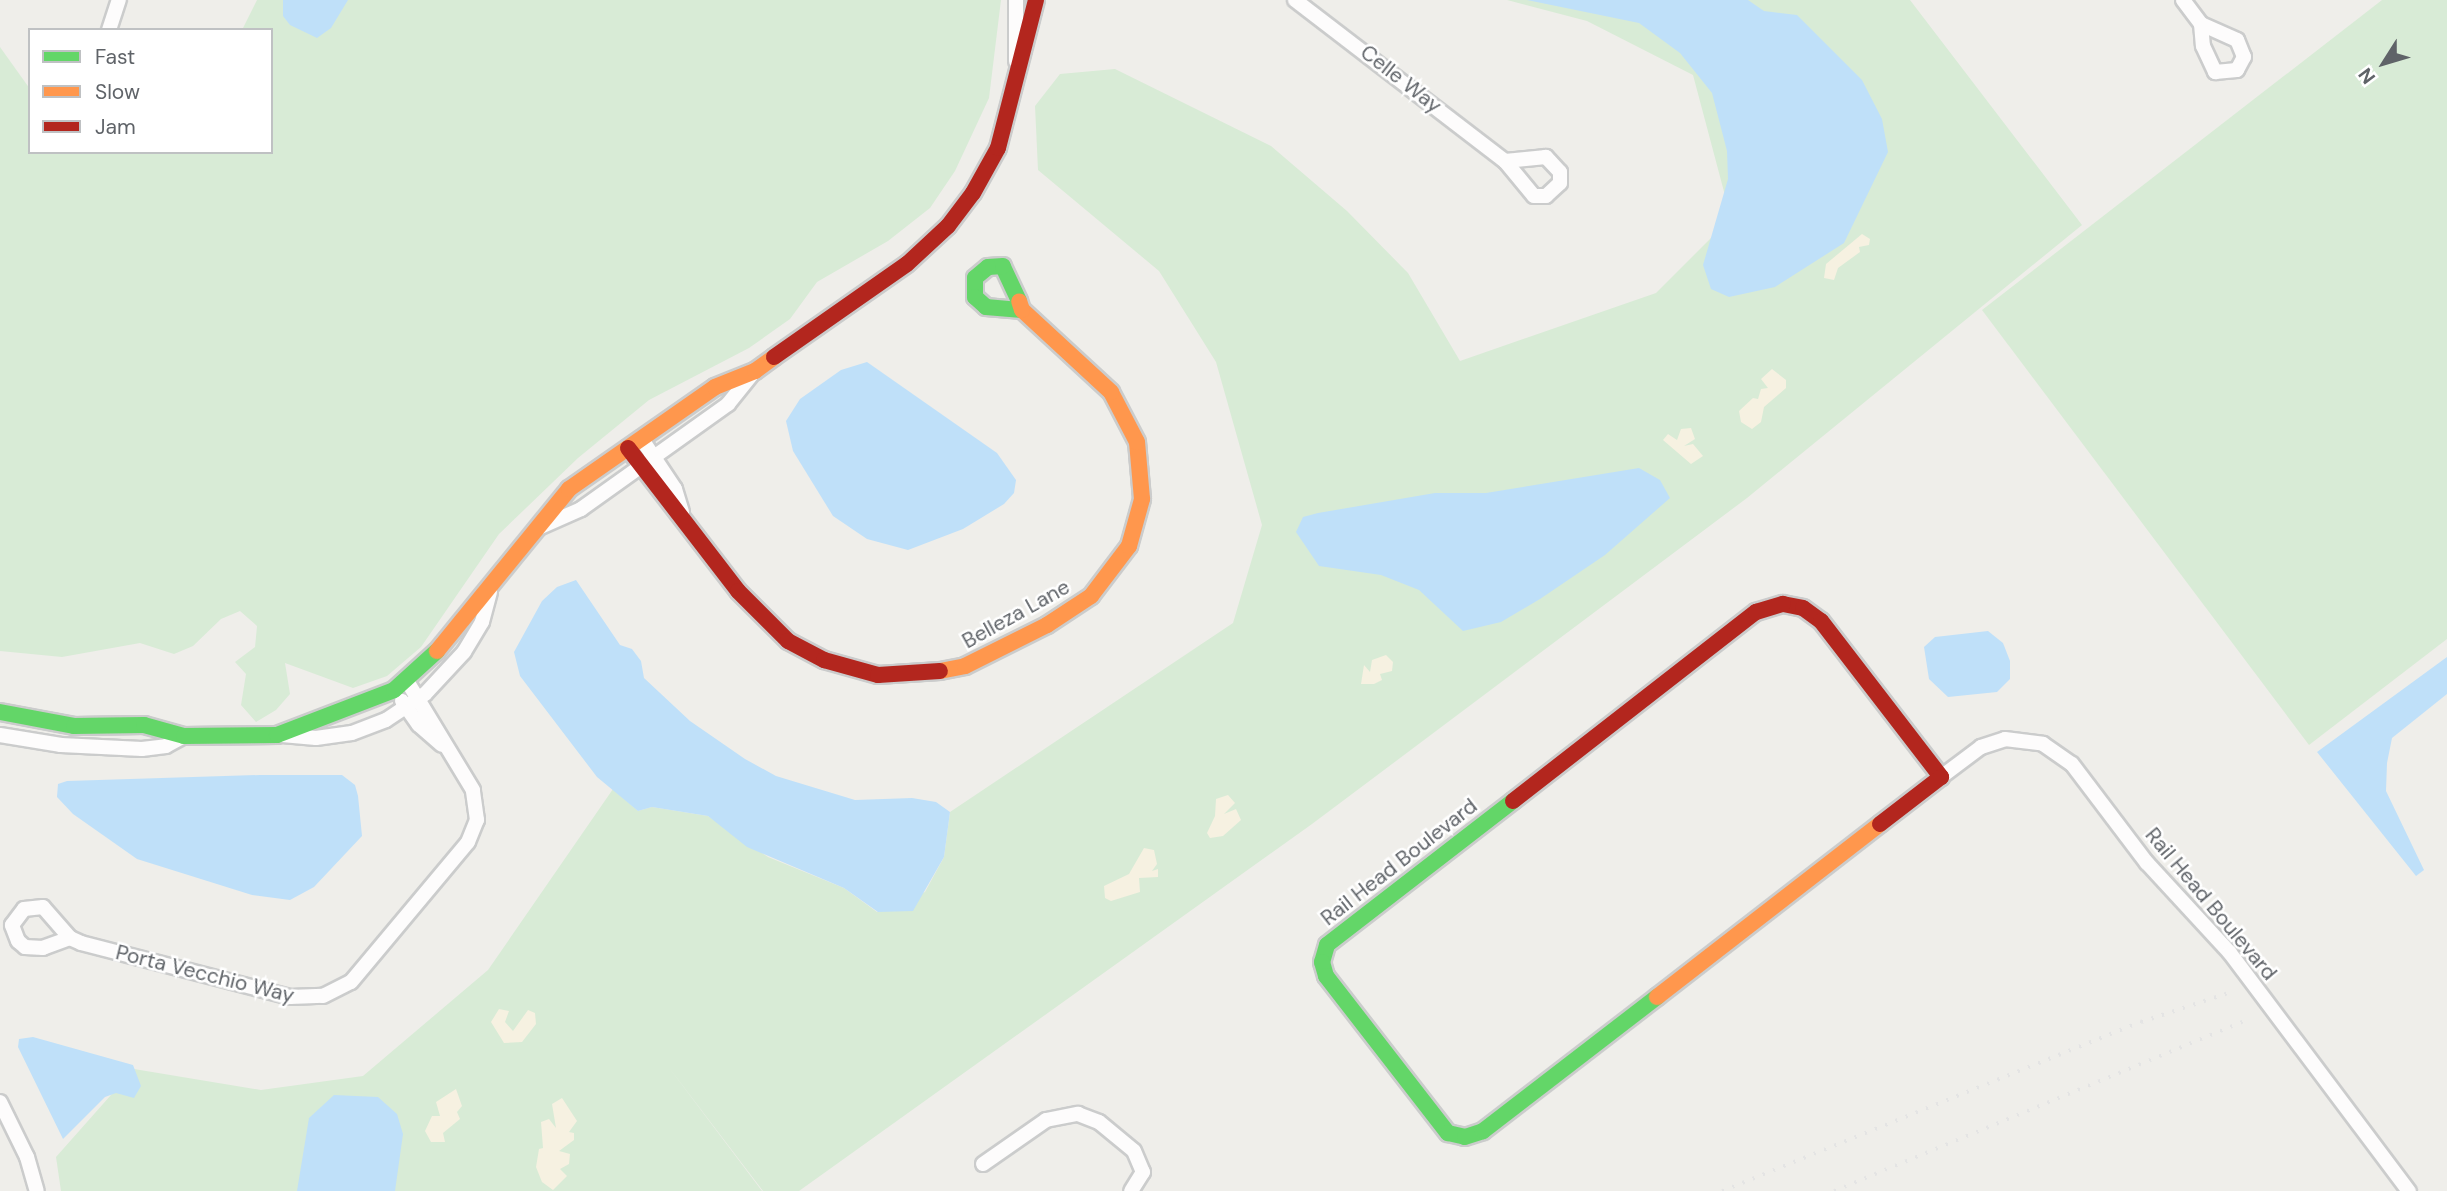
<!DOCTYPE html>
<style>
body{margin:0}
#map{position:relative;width:2447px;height:1191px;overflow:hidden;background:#efeeea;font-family:"DM Sans",sans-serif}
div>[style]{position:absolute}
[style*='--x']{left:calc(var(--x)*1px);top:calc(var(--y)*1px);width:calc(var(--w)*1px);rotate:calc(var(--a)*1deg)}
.green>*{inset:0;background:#d8ebd6}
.sand>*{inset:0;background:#f6f1e1}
.water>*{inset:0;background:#bfe0f9}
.roads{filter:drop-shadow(2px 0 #cbcccc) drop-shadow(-2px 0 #cbcccc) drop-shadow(0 2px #cbcccc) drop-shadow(0 -2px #cbcccc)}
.street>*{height:14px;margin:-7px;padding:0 7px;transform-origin:7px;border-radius:7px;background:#fdfcfc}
.fast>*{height:16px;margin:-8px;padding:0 8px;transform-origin:8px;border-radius:8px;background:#63d668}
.slow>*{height:16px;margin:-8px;padding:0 8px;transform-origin:8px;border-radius:8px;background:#ff974d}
.jam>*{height:16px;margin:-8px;padding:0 8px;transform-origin:8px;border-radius:8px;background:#b3261e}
.rail>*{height:3.5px;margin-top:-1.75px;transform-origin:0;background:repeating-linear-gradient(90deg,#e4e4e4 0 2px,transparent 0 11px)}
span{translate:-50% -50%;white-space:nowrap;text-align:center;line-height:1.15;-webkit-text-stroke:5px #fff;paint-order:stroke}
.street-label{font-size:21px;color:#5f6368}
.legend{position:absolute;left:28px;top:28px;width:245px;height:126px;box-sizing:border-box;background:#fff;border:2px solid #bfc1c3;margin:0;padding:9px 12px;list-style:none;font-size:21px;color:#5f6368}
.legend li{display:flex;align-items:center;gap:14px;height:35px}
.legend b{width:35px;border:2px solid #bfc1c3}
.north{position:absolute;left:2349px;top:28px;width:70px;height:70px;-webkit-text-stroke:5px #fff;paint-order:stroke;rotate:233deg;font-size:19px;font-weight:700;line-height:28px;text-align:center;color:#5f6368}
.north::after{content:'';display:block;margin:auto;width:24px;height:32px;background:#5f6368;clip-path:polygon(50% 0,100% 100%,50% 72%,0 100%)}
</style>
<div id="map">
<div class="green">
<div style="clip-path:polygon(257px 0,1001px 0,989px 98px,955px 171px,930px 208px,888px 241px,817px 282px,790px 319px,749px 348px,649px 400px,578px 458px,499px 534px,421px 647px,387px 676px,353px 688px,285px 663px,290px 694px,276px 710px,256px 722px,241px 705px,246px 674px,235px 662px,255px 647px,257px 626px,240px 611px,221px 619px,193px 646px,174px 654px,140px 643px,62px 657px,0 651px,0 47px,30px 89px,30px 152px,271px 152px,271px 30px,242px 30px)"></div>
<div style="clip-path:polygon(1507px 0,1910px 0,2082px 225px,1747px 498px,1312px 824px,799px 1191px,763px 1191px,667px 1065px,762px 1191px,61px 1191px,56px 1157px,134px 1069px,261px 1090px,363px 1076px,488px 970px,613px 789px,638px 811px,652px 807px,708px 816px,768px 857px,844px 888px,877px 912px,925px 892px,944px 857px,950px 812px,1233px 623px,1262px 525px,1216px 362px,1159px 271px,1038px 170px,1035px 106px,1060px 74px,1115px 69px,1271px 146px,1347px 211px,1408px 273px,1460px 361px,1656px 293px,1731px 218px,1693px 75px,1587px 21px)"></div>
<div style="clip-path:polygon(2382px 0,2447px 0,2447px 639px,2309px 745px,1982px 310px)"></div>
</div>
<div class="sand">
<div style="clip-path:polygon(1862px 234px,1870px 239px,1869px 245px,1859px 247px,1860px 252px,1838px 268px,1834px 280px,1824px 278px,1826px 264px)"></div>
<div style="clip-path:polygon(1772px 369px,1786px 380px,1786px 388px,1764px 407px,1761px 422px,1752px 429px,1741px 422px,1739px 411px,1753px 398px,1758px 399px,1761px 389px,1768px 388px,1761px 379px)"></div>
<div style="clip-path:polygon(1691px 428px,1695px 439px,1684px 446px,1693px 444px,1703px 456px,1691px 464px,1663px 440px,1668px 434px,1677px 440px,1681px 429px)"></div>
<div style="clip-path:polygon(1386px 655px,1393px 662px,1392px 671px,1380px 674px,1382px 680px,1374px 684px,1361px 684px,1364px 665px,1370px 672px,1372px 660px)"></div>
<div style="clip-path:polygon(1228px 795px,1235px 803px,1224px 814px,1236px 809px,1241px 820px,1223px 836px,1210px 838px,1207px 833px,1215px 816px,1216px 799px)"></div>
<div style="clip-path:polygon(1144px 848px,1154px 850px,1157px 864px,1152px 871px,1158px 869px,1158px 877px,1139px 878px,1140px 892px,1111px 901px,1105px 898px,1104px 886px,1129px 874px)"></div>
<div style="clip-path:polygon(499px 1009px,509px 1011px,505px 1022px,513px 1031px,528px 1010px,535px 1013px,536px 1024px,522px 1042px,504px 1043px,491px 1022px)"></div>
<div style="clip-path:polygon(456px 1089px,462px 1106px,457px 1112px,460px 1119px,443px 1133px,445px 1142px,431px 1142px,425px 1131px,432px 1116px,440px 1116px,436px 1102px)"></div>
<div style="clip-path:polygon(562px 1098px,577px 1121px,569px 1132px,574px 1133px,574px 1140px,559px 1151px,570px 1154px,569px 1164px,560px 1169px,567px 1176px,553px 1190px,542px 1182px,536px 1167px,539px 1149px,543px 1148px,541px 1122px,549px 1119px,556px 1128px,552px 1104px)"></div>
</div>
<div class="water">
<div style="clip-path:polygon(283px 0,348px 0,331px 28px,317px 38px,290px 25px,283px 16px)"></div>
<div style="clip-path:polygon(1527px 0,1748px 0,1764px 11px,1797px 15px,1862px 80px,1882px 119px,1888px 152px,1844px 243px,1775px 287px,1729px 297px,1711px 289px,1703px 265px,1728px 179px,1727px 151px,1712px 93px,1680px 53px,1639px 23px)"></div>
<div style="clip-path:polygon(867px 362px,997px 453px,1016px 480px,1014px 493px,1004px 504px,963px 529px,908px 550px,867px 539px,833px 516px,793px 451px,786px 421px,800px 399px,841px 370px)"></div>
<div style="clip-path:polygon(1639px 468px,1660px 480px,1670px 498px,1605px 555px,1540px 599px,1501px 622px,1463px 631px,1419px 590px,1381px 575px,1319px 566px,1296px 532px,1303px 517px,1318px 513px,1435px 493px,1486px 493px)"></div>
<div style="clip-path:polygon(576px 580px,620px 645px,632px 649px,641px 661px,644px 678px,690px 721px,745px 759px,776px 776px,855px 800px,912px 798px,936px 802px,950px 812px,944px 857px,913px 911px,878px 912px,844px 888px,747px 847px,708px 816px,652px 807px,638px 811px,597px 777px,520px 676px,514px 652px,542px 601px,557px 587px)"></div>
<div style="clip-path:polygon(1988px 631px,2003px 643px,2010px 661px,2010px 679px,1997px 692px,1948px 697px,1929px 679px,1924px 647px,1935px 637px)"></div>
<div style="clip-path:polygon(2447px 657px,2447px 694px,2392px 738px,2387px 763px,2386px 791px,2424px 870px,2416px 876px,2317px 752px)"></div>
<div style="clip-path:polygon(260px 775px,342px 775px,355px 785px,358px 796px,362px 836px,314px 887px,290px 900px,252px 895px,137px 859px,73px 814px,57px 797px,58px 784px,67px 781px)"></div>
<div style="clip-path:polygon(33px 1037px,133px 1065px,141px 1086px,134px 1098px,116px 1093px,105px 1097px,63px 1139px,18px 1047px,19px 1039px)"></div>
<div style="clip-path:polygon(334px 1095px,378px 1097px,397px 1114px,403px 1134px,395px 1191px,297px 1191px,309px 1118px)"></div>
</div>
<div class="roads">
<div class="street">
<div style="--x:1016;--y:0;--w:61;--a:90"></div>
<div style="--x:1295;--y:0;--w:265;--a:37.5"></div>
<div style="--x:1505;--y:161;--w:45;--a:50.4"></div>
<div style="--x:1534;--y:196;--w:12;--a:0"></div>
<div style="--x:1546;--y:196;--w:19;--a:-43"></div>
<div style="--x:1560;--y:183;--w:11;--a:-90"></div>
<div style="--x:1560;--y:172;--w:21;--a:-133"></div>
<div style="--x:1546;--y:157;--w:41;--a:174.4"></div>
<div style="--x:2183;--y:0;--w:30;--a:53"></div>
<div style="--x:2201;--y:24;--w:22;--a:85"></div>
<div style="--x:2203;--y:46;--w:29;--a:65"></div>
<div style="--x:2215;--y:72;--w:22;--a:-5"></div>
<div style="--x:2237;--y:70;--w:15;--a:-62"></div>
<div style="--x:2244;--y:57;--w:18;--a:-112"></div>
<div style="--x:2237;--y:40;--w:39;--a:-156"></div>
<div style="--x:109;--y:30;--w:32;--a:-72"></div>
<div style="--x:641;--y:438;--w:61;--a:56.3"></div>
<div style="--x:675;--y:489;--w:24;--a:73"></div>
<div style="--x:538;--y:528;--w:47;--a:-23.8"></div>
<div style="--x:581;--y:509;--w:181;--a:-35.5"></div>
<div style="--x:728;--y:404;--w:40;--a:-51"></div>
<div style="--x:402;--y:701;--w:29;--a:55"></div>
<div style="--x:419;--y:725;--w:30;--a:41"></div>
<div style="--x:0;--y:735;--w:62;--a:9.3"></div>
<div style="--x:61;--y:745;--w:81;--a:2.8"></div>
<div style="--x:142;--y:749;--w:24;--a:-7"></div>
<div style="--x:166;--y:746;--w:21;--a:-29"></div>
<div style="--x:282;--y:735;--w:34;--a:5"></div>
<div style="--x:316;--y:738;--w:36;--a:-8"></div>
<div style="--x:352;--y:733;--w:36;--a:-21"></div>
<div style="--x:386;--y:720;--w:47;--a:-33.7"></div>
<div style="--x:425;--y:694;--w:57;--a:-47.1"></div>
<div style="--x:464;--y:652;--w:35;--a:-59"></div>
<div style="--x:482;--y:622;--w:31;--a:-75"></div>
<div style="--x:1941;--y:777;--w:50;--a:-36.9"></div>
<div style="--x:1981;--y:747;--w:25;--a:-18"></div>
<div style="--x:2005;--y:739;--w:38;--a:7"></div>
<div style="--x:2043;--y:744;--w:35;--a:35"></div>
<div style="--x:2072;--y:764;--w:124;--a:52.9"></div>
<div style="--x:2147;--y:863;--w:122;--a:47.3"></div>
<div style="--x:2230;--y:953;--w:298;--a:53.1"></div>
<div style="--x:70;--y:938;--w:29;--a:160"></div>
<div style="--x:43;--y:948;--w:18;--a:-177"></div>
<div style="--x:25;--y:947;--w:9;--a:-139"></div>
<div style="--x:18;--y:941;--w:17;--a:-111"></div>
<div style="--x:12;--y:925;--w:20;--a:-53"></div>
<div style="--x:24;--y:909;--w:19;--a:-6"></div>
<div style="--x:43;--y:907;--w:41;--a:48.9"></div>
<div style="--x:70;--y:938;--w:12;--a:24"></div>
<div style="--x:81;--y:943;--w:216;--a:14.5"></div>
<div style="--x:290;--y:997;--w:33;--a:-2"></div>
<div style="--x:323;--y:996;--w:31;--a:-27"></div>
<div style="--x:351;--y:982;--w:182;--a:-50.1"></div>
<div style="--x:468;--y:842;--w:24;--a:-68"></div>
<div style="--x:477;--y:820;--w:30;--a:-98"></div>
<div style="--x:473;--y:790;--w:127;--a:-121.2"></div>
<div style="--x:0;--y:1102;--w:61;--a:63.9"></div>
<div style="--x:27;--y:1157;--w:35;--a:74"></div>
<div style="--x:983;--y:1164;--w:77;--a:-34.9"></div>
<div style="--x:1046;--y:1120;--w:33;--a:-11"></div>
<div style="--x:1078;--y:1114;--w:22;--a:21"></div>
<div style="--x:1099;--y:1122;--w:45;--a:39.6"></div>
<div style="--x:1134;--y:1151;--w:23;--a:67"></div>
<div style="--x:1143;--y:1172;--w:22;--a:122"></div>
</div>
<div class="fast">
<div style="--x:1019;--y:301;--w:38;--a:-115"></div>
<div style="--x:1003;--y:266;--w:15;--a:176"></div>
<div style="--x:988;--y:267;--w:17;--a:140"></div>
<div style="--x:975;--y:278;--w:19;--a:90"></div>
<div style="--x:975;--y:297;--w:15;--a:42"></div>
<div style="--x:986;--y:307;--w:36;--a:5"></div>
<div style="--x:0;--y:712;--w:75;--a:10.7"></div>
<div style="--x:74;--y:726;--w:70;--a:-0.8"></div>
<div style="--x:144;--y:725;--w:41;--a:15.4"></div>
<div style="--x:184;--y:736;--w:93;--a:-0.6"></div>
<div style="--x:277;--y:735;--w:125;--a:-21"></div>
<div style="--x:394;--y:690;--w:58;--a:-42.2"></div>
<div style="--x:1513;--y:801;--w:235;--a:142.3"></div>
<div style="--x:1327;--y:945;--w:18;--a:106"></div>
<div style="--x:1322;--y:962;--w:15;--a:74"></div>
<div style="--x:1326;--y:976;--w:199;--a:52.2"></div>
<div style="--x:1448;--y:1133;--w:17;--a:13"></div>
<div style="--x:1465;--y:1137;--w:19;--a:-18"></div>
<div style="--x:1483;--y:1131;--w:220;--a:-37.6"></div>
</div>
<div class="slow">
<div style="--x:437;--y:651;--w:209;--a:-50.8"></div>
<div style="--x:569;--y:489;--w:178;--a:-34.9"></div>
<div style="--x:715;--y:387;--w:43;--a:-21.8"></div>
<div style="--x:755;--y:371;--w:24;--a:-36"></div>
<div style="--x:940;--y:671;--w:25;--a:-11"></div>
<div style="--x:965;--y:666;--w:92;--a:-26.6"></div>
<div style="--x:1047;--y:625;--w:53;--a:-33.4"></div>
<div style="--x:1091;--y:596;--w:63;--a:-52.8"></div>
<div style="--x:1129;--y:546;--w:49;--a:-74.5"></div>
<div style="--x:1142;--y:499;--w:57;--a:-95"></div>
<div style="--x:1137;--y:442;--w:56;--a:-117.5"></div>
<div style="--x:1111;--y:392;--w:121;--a:-137.3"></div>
<div style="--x:1022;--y:310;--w:9;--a:-108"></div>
<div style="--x:1657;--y:997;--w:282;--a:-37.8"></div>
</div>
<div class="jam">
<div style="--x:774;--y:357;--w:162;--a:-35"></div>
<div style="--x:907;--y:264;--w:56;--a:-42.8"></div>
<div style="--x:948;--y:226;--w:41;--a:-52.9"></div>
<div style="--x:973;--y:193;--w:51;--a:-60.9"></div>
<div style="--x:998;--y:148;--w:153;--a:-75.6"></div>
<div style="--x:628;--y:448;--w:180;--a:52.4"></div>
<div style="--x:738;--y:591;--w:71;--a:45"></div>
<div style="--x:788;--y:641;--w:41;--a:27.8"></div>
<div style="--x:824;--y:660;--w:56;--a:15.5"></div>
<div style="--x:878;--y:675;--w:62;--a:-3.7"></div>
<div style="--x:1783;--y:604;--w:20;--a:11"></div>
<div style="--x:1803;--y:608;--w:22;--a:36"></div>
<div style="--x:1821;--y:621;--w:197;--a:52.4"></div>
<div style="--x:1941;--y:777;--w:77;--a:142.4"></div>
<div style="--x:1513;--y:801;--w:308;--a:-37.9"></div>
<div style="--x:1756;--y:612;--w:28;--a:-17"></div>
</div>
</div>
<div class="rail">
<div style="--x:1722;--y:1191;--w:452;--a:-22"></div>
<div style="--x:2141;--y:1022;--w:98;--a:-18.4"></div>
<div style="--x:1834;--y:1191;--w:450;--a:-22.5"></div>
</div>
<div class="street-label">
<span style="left:1401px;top:79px;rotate:38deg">Celle Way</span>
<span style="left:1016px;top:614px;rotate:-29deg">Belleza Lane</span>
<span style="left:1399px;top:862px;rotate:-38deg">Rail Head Boulevard</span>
<span style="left:2211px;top:904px;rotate:50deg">Rail Head Boulevard</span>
<span style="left:205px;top:974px;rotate:14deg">Porta Vecchio Way</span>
</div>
<ul class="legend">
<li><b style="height:9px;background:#63d668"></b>Fast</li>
<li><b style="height:9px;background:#ff974d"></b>Slow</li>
<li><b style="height:9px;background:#b3261e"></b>Jam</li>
</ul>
<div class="north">N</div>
</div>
